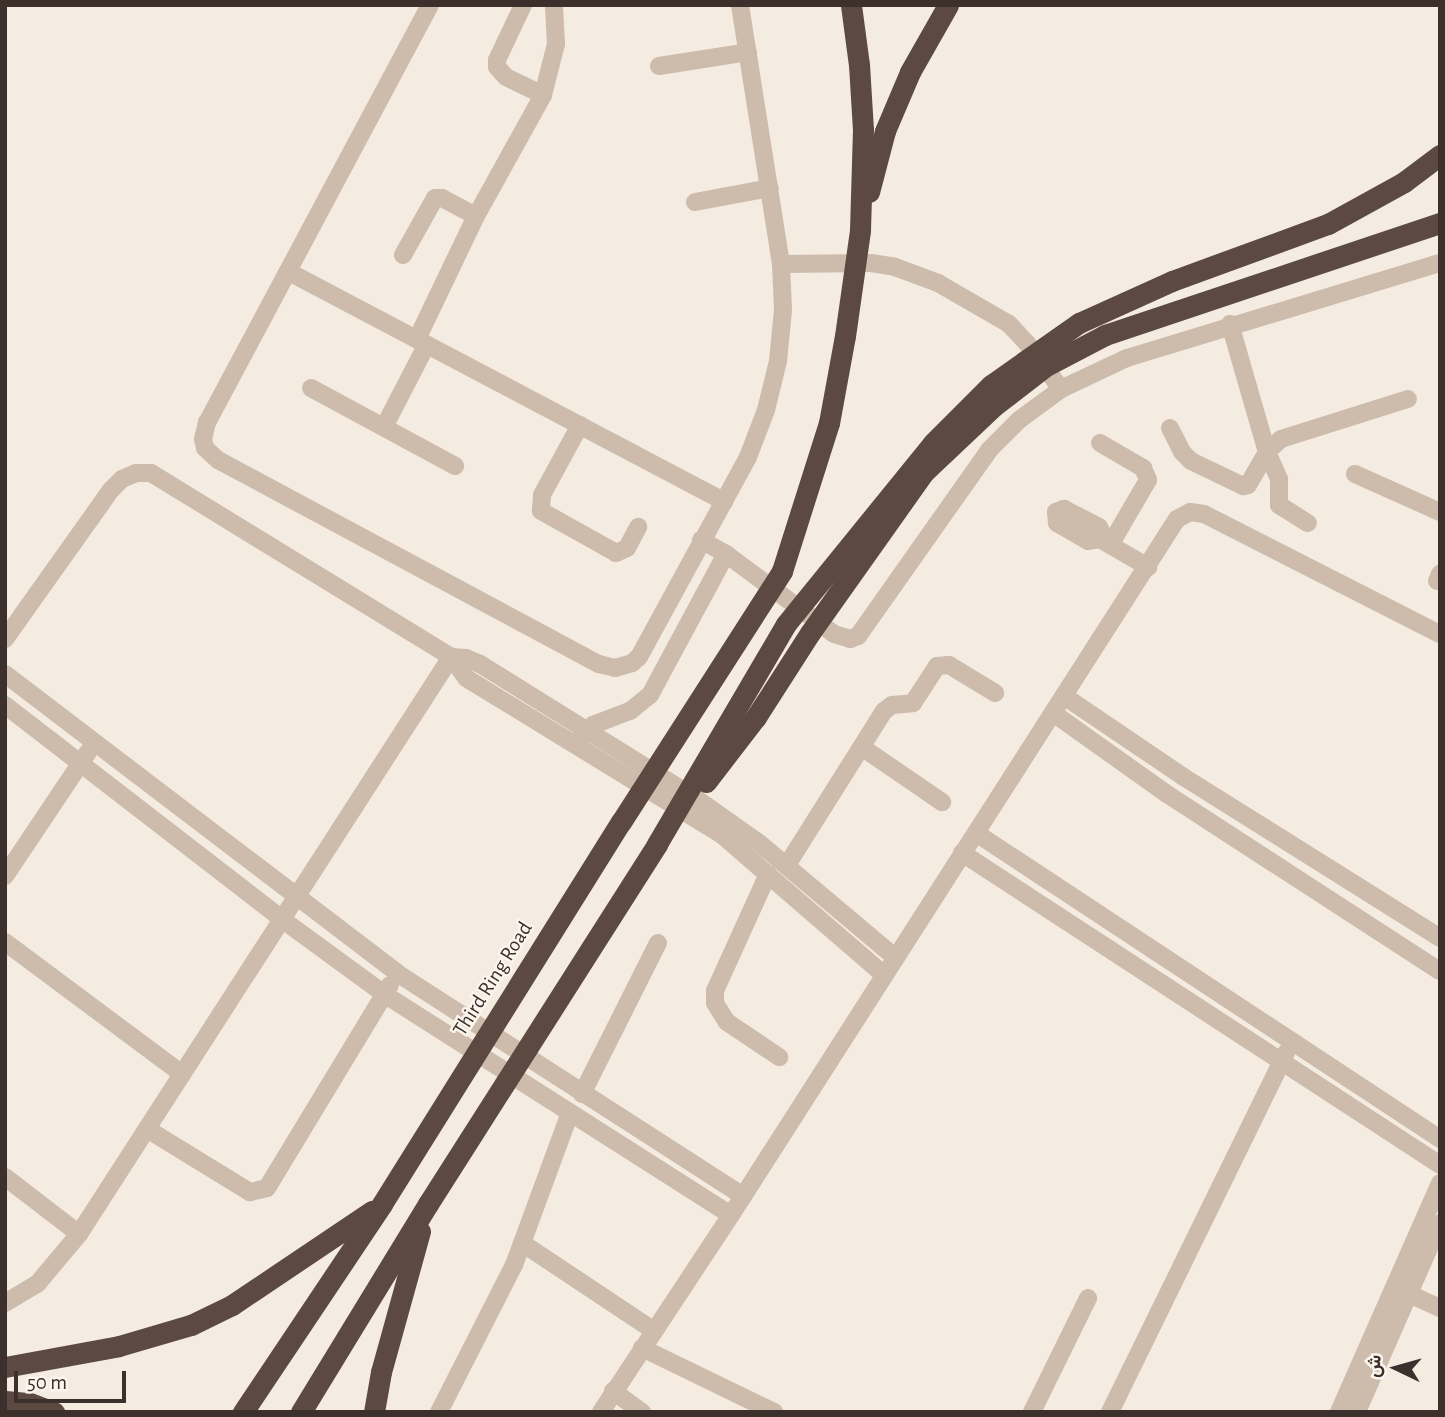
<!DOCTYPE html>
<meta charset="utf-8">
<style>
body{margin:0}
#map{position:relative;width:1445px;height:1417px;overflow:hidden;background:#f4ebe1;font-family:"Alegreya Sans",Vazirmatn,sans-serif}
div>[style]{position:absolute}
[style*='--x']{left:calc(var(--x)*1px);top:calc(var(--y)*1px);width:calc(var(--w)*1px);rotate:calc(var(--a)*1deg)}
.minor>*{height:18px;margin:-9px;padding:0 9px;transform-origin:9px;border-radius:9px;background:#cdbbac}
.highway>*{height:21px;margin:-10.5px;padding:0 10.5px;transform-origin:10.5px;border-radius:10.5px;background:#5c4a42}
span{translate:-50% -50%;white-space:nowrap;text-align:center;line-height:1.15;-webkit-text-stroke:5px #fbf5ee;paint-order:stroke}
.street-label{font-size:21px;color:#3b302b}
.frame{position:absolute;inset:0;border:7px solid #3b302b;pointer-events:none}
.north{position:absolute;left:1361px;top:1333px;width:70px;height:70px;-webkit-text-stroke:5px #fbf5ee;paint-order:stroke;rotate:275deg;font-size:19px;font-weight:700;line-height:28px;text-align:center;color:#3b302b}
.north::after{content:'';display:block;margin:auto;width:24px;height:32px;background:#3b302b;clip-path:polygon(50% 0,100% 100%,50% 72%,0 100%)}
.scale{position:absolute;left:14px;top:1371px;width:112px;height:32px;box-sizing:border-box;border:4px solid #3b302b;border-top:0;padding-left:9px;font-size:21px;line-height:24px;white-space:nowrap;color:#3b302b;-webkit-text-stroke:5px #fbf5ee;paint-order:stroke}
</style>
<div id="map">
<div class="minor">
<div style="--x:430;--y:5;--w:473;--a:118.1"></div>
<div style="--x:207;--y:422;--w:17;--a:103"></div>
<div style="--x:203;--y:439;--w:9;--a:77"></div>
<div style="--x:205;--y:448;--w:18;--a:43"></div>
<div style="--x:218;--y:460;--w:432;--a:28.2"></div>
<div style="--x:599;--y:664;--w:16;--a:14"></div>
<div style="--x:615;--y:668;--w:18;--a:-16"></div>
<div style="--x:632;--y:663;--w:9;--a:-41"></div>
<div style="--x:639;--y:657;--w:228;--a:-61.4"></div>
<div style="--x:748;--y:457;--w:50;--a:-69"></div>
<div style="--x:766;--y:410;--w:50;--a:-76.2"></div>
<div style="--x:778;--y:361;--w:51;--a:-84.4"></div>
<div style="--x:783;--y:310;--w:46;--a:-92.5"></div>
<div style="--x:781;--y:264;--w:262;--a:-99"></div>
<div style="--x:523;--y:5;--w:61;--a:115.3"></div>
<div style="--x:497;--y:60;--w:7;--a:90"></div>
<div style="--x:497;--y:67;--w:13;--a:48"></div>
<div style="--x:506;--y:77;--w:41;--a:25.9"></div>
<div style="--x:659;--y:66;--w:90;--a:-8.9"></div>
<div style="--x:695;--y:202;--w:76;--a:-10.6"></div>
<div style="--x:403;--y:255;--w:65;--a:-60.7"></div>
<div style="--x:435;--y:198;--w:7;--a:0"></div>
<div style="--x:442;--y:198;--w:38;--a:28"></div>
<div style="--x:781;--y:264;--w:90;--a:-0.6"></div>
<div style="--x:871;--y:263;--w:24;--a:9"></div>
<div style="--x:895;--y:267;--w:46;--a:20.4"></div>
<div style="--x:938;--y:283;--w:82;--a:30"></div>
<div style="--x:1009;--y:324;--w:26;--a:47"></div>
<div style="--x:1027;--y:343;--w:57;--a:53.5"></div>
<div style="--x:289;--y:272;--w:492;--a:27.8"></div>
<div style="--x:1230;--y:324;--w:133;--a:73.9"></div>
<div style="--x:1267;--y:452;--w:30;--a:66"></div>
<div style="--x:1279;--y:479;--w:26;--a:90"></div>
<div style="--x:1279;--y:505;--w:34;--a:32"></div>
<div style="--x:417;--y:339;--w:136;--a:-64.4"></div>
<div style="--x:476;--y:216;--w:138;--a:-61"></div>
<div style="--x:543;--y:95;--w:53;--a:-75.7"></div>
<div style="--x:556;--y:44;--w:39;--a:-93"></div>
<div style="--x:311;--y:388;--w:164;--a:28.4"></div>
<div style="--x:580;--y:425;--w:80;--a:118.5"></div>
<div style="--x:542;--y:495;--w:16;--a:94"></div>
<div style="--x:541;--y:511;--w:86;--a:29.2"></div>
<div style="--x:616;--y:553;--w:12;--a:-24"></div>
<div style="--x:627;--y:548;--w:24;--a:-62"></div>
<div style="--x:384;--y:427;--w:93;--a:-62.6"></div>
<div style="--x:1170;--y:428;--w:27;--a:63"></div>
<div style="--x:1182;--y:452;--w:13;--a:45"></div>
<div style="--x:1191;--y:461;--w:58;--a:25.7"></div>
<div style="--x:1243;--y:486;--w:5;--a:-11"></div>
<div style="--x:1248;--y:485;--w:38;--a:-60"></div>
<div style="--x:1267;--y:452;--w:19;--a:-43"></div>
<div style="--x:1281;--y:439;--w:133;--a:-17.5"></div>
<div style="--x:1100;--y:443;--w:50;--a:30.2"></div>
<div style="--x:1143;--y:468;--w:13;--a:67"></div>
<div style="--x:1148;--y:480;--w:75;--a:120.3"></div>
<div style="--x:1355;--y:474;--w:93;--a:24.1"></div>
<div style="--x:1064;--y:509;--w:39;--a:27"></div>
<div style="--x:1099;--y:527;--w:7;--a:63"></div>
<div style="--x:1102;--y:533;--w:6;--a:108"></div>
<div style="--x:1100;--y:539;--w:12;--a:171"></div>
<div style="--x:1088;--y:541;--w:36;--a:-150"></div>
<div style="--x:1057;--y:523;--w:11;--a:-95"></div>
<div style="--x:1056;--y:512;--w:9;--a:-21"></div>
<div style="--x:1100;--y:539;--w:56;--a:30.3"></div>
<div style="--x:701;--y:540;--w:29;--a:29"></div>
<div style="--x:726;--y:554;--w:134;--a:36.5"></div>
<div style="--x:834;--y:634;--w:17;--a:17"></div>
<div style="--x:850;--y:639;--w:9;--a:-21"></div>
<div style="--x:858;--y:636;--w:228;--a:-54.8"></div>
<div style="--x:989;--y:450;--w:42;--a:-45"></div>
<div style="--x:1019;--y:420;--w:52;--a:-36.4"></div>
<div style="--x:1061;--y:389;--w:73;--a:-25.2"></div>
<div style="--x:1127;--y:358;--w:327;--a:-16.9"></div>
<div style="--x:1437;--y:581;--w:8;--a:-67"></div>
<div style="--x:5;--y:639;--w:183;--a:-54.6"></div>
<div style="--x:111;--y:490;--w:16;--a:-45"></div>
<div style="--x:122;--y:479;--w:15;--a:-23"></div>
<div style="--x:136;--y:473;--w:15;--a:0"></div>
<div style="--x:151;--y:473;--w:352;--a:31.5"></div>
<div style="--x:451;--y:657;--w:15;--a:4"></div>
<div style="--x:466;--y:658;--w:15;--a:23"></div>
<div style="--x:480;--y:664;--w:256;--a:31.9"></div>
<div style="--x:697;--y:799;--w:76;--a:35.4"></div>
<div style="--x:759;--y:843;--w:177;--a:40"></div>
<div style="--x:451;--y:657;--w:26;--a:54"></div>
<div style="--x:466;--y:678;--w:300;--a:31.5"></div>
<div style="--x:722;--y:835;--w:214;--a:40.8"></div>
<div style="--x:5;--y:674;--w:493;--a:37.3"></div>
<div style="--x:397;--y:973;--w:412;--a:32.8"></div>
<div style="--x:1064;--y:696;--w:143;--a:34.1"></div>
<div style="--x:1182;--y:776;--w:305;--a:32.1"></div>
<div style="--x:5;--y:705;--w:351;--a:37.7"></div>
<div style="--x:283;--y:920;--w:125;--a:36.2"></div>
<div style="--x:384;--y:994;--w:411;--a:32.5"></div>
<div style="--x:1053;--y:713;--w:140;--a:35.4"></div>
<div style="--x:1167;--y:794;--w:325;--a:33"></div>
<div style="--x:580;--y:739;--w:19;--a:-47"></div>
<div style="--x:593;--y:725;--w:40;--a:-21"></div>
<div style="--x:630;--y:711;--w:26;--a:-39"></div>
<div style="--x:650;--y:695;--w:160;--a:-61.7"></div>
<div style="--x:863;--y:748;--w:96;--a:34.4"></div>
<div style="--x:976;--y:833;--w:556;--a:33.4"></div>
<div style="--x:962;--y:853;--w:571;--a:33.13"></div>
<div style="--x:787;--y:865;--w:182;--a:-57.8"></div>
<div style="--x:884;--y:711;--w:10;--a:-37"></div>
<div style="--x:892;--y:705;--w:21;--a:-5"></div>
<div style="--x:913;--y:703;--w:44;--a:-57"></div>
<div style="--x:937;--y:666;--w:12;--a:-5"></div>
<div style="--x:949;--y:665;--w:54;--a:31.3"></div>
<div style="--x:768;--y:874;--w:128;--a:114.4"></div>
<div style="--x:715;--y:991;--w:12;--a:90"></div>
<div style="--x:715;--y:1003;--w:22;--a:58"></div>
<div style="--x:727;--y:1022;--w:63;--a:33.9"></div>
<div style="--x:5;--y:876;--w:149;--a:-56.2"></div>
<div style="--x:5;--y:942;--w:221;--a:36.7"></div>
<div style="--x:582;--y:1094;--w:169;--a:-63.3"></div>
<div style="--x:147;--y:1129;--w:121;--a:31.5"></div>
<div style="--x:250;--y:1192;--w:17;--a:-13"></div>
<div style="--x:267;--y:1188;--w:237;--a:-58.8"></div>
<div style="--x:5;--y:1177;--w:93;--a:37.6"></div>
<div style="--x:522;--y:1243;--w:157;--a:33.6"></div>
<div style="--x:1398;--y:1289;--w:46;--a:24.3"></div>
<div style="--x:5;--y:1303;--w:39;--a:-31"></div>
<div style="--x:38;--y:1283;--w:64;--a:-50.1"></div>
<div style="--x:79;--y:1234;--w:687;--a:-57.19"></div>
<div style="--x:642;--y:1348;--w:147;--a:25.9"></div>
<div style="--x:613;--y:1391;--w:36;--a:36"></div>
<div style="--x:439;--y:1412;--w:165;--a:-63"></div>
<div style="--x:514;--y:1265;--w:162;--a:-69.8"></div>
<div style="--x:601;--y:1412;--w:236;--a:-56.6"></div>
<div style="--x:731;--y:1215;--w:827;--a:-57.35"></div>
<div style="--x:1177;--y:519;--w:15;--a:-28"></div>
<div style="--x:1190;--y:512;--w:14;--a:8"></div>
<div style="--x:1204;--y:514;--w:265;--a:27"></div>
<div style="--x:1032;--y:1412;--w:127;--a:-63.8"></div>
<div style="--x:1110;--y:1412;--w:400;--a:-63.9"></div>
<div style="--x:1339;--y:1412;--w:250;--a:-66.2"></div>
<div style="--x:1357;--y:1412;--w:206;--a:-66.3"></div>
</div>
<div class="highway">
<div style="--x:869;--y:192;--w:63;--a:-75.3"></div>
<div style="--x:885;--y:131;--w:64;--a:-67"></div>
<div style="--x:910;--y:72;--w:77;--a:-60.4"></div>
<div style="--x:706;--y:782;--w:82;--a:-52.4"></div>
<div style="--x:756;--y:717;--w:100;--a:-57.3"></div>
<div style="--x:810;--y:633;--w:197;--a:-54.7"></div>
<div style="--x:924;--y:472;--w:96;--a:-43.3"></div>
<div style="--x:994;--y:406;--w:66;--a:-37.6"></div>
<div style="--x:1046;--y:366;--w:67;--a:-27.7"></div>
<div style="--x:1105;--y:335;--w:353;--a:-18.5"></div>
<div style="--x:5;--y:1367;--w:116;--a:-10.4"></div>
<div style="--x:119;--y:1346;--w:75;--a:-16.3"></div>
<div style="--x:191;--y:1325;--w:46;--a:-26"></div>
<div style="--x:232;--y:1305;--w:169;--a:-33.9"></div>
<div style="--x:5;--y:1401;--w:25;--a:5"></div>
<div style="--x:30;--y:1403;--w:26;--a:21"></div>
<div style="--x:243;--y:1412;--w:250;--a:-56.2"></div>
<div style="--x:382;--y:1204;--w:451;--a:-58"></div>
<div style="--x:621;--y:822;--w:298;--a:-57.3"></div>
<div style="--x:782;--y:571;--w:155;--a:-72.4"></div>
<div style="--x:829;--y:423;--w:88;--a:-79.6"></div>
<div style="--x:845;--y:336;--w:107;--a:-81.9"></div>
<div style="--x:860;--y:230;--w:100;--a:-88.3"></div>
<div style="--x:863;--y:130;--w:65;--a:-93.5"></div>
<div style="--x:859;--y:65;--w:61;--a:-97.6"></div>
<div style="--x:301;--y:1412;--w:244;--a:-58.6"></div>
<div style="--x:428;--y:1204;--w:427;--a:-57.5"></div>
<div style="--x:657;--y:844;--w:255;--a:-59.6"></div>
<div style="--x:786;--y:624;--w:233;--a:-50.9"></div>
<div style="--x:933;--y:443;--w:82;--a:-45"></div>
<div style="--x:991;--y:385;--w:108;--a:-35.2"></div>
<div style="--x:1079;--y:323;--w:102;--a:-24.3"></div>
<div style="--x:1172;--y:281;--w:166;--a:-20.1"></div>
<div style="--x:1328;--y:224;--w:87;--a:-28.9"></div>
<div style="--x:1404;--y:182;--w:45;--a:-36.9"></div>
<div style="--x:374;--y:1412;--w:41;--a:-80.1"></div>
<div style="--x:381;--y:1372;--w:146;--a:-74.5"></div>
</div>
<div class="street-label">
<span style="left:493px;top:979px;rotate:-58deg">Third Ring Road</span>
</div>
<div class="frame"></div>
<div class="north">ش</div>
<div class="scale">50 m</div>
</div>
